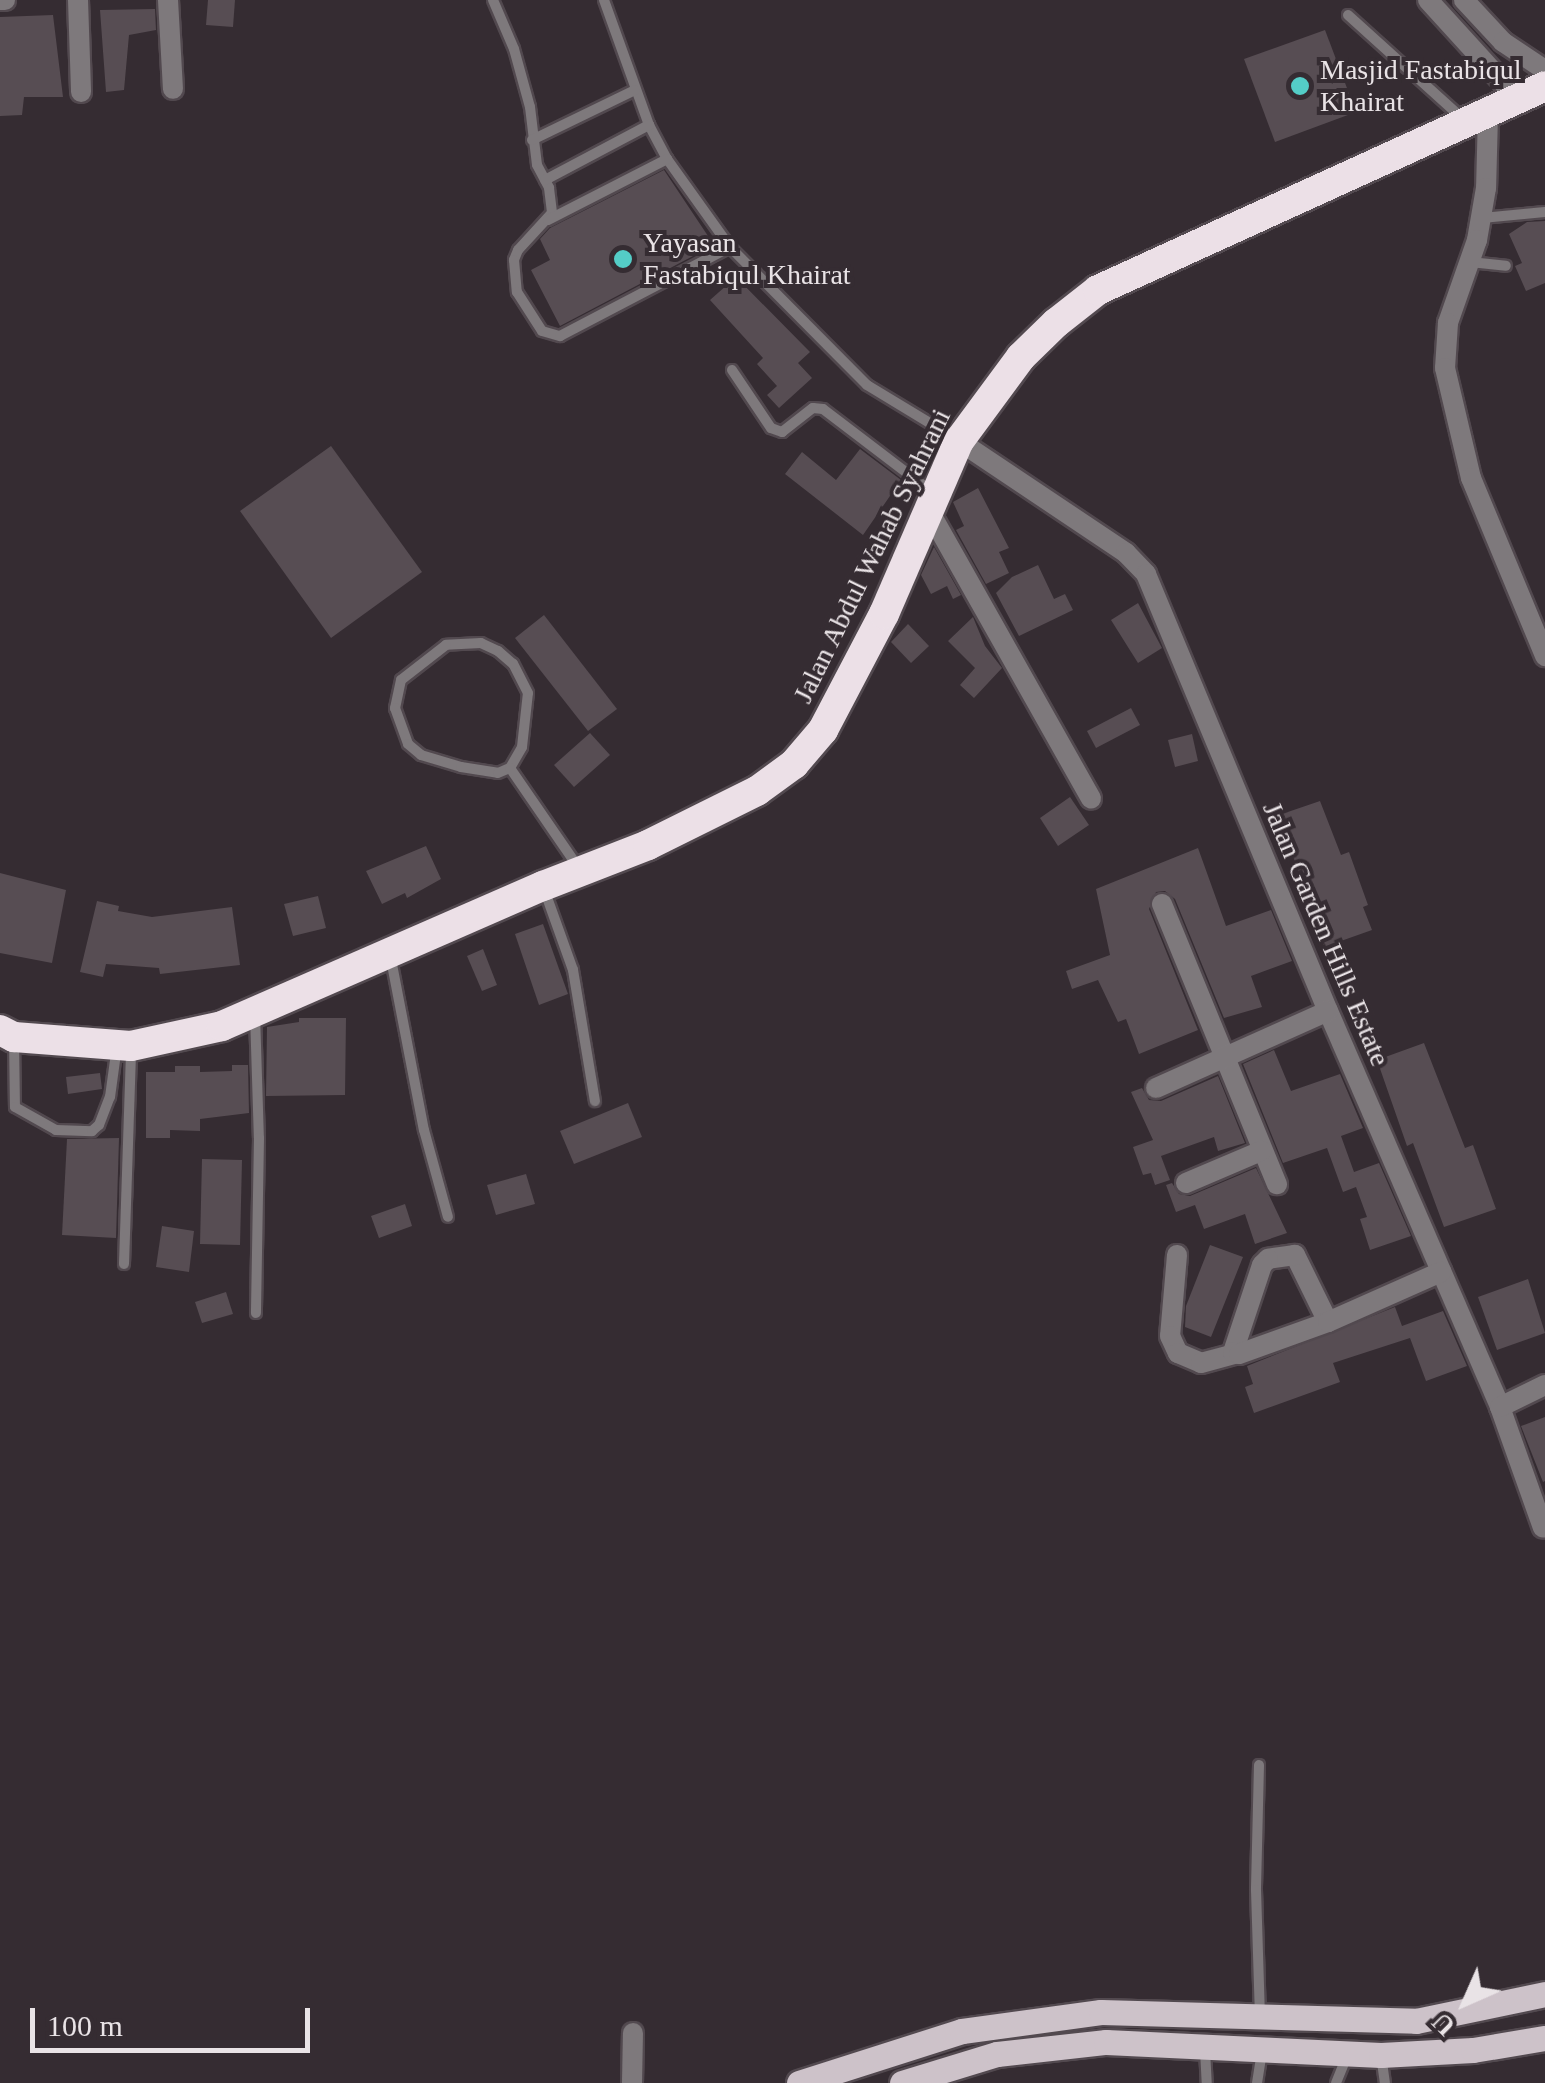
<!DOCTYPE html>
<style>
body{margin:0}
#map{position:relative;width:1545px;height:2083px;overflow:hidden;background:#352c32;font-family:"Times New Roman",serif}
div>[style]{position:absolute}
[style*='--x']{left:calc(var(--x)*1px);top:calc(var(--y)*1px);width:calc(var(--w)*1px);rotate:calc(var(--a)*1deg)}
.building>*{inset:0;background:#574d53}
.roads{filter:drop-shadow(2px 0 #52494f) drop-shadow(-2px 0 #52494f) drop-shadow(0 2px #52494f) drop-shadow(0 -2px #52494f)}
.lane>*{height:10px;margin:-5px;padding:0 5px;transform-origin:5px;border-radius:5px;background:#7e797c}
.street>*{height:20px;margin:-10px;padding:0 10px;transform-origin:10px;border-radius:10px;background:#7e797c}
.primary>*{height:25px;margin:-12.5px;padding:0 12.5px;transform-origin:12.5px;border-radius:12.5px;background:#cdc2c9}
.highway>*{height:30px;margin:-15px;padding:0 15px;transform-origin:15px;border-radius:15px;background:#ece0e7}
.dots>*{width:28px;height:28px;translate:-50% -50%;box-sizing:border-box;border:5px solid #352c32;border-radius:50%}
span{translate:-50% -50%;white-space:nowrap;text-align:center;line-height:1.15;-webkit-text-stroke:8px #352c32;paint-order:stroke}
.poi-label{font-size:28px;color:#e9e3e6}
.left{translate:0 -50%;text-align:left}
.street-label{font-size:28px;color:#e9e3e6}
.north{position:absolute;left:1415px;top:1953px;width:100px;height:100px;-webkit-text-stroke:8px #352c32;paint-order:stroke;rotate:225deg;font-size:28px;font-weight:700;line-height:40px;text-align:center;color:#e9e3e6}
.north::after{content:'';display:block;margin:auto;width:35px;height:45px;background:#e9e3e6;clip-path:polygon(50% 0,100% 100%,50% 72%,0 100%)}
.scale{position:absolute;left:30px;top:2008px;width:280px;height:45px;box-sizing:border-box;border:5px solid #e9e3e6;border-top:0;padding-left:12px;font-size:30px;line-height:35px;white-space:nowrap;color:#e9e3e6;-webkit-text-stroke:8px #352c32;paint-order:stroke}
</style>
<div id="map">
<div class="building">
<div style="clip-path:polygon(208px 0,235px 0,233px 27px,206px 25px)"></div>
<div style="clip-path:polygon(155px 9px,156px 30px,129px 35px,124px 90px,106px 92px,100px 10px)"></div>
<div style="clip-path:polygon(53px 15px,63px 97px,24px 97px,22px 115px,0 116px,0 17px)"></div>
<div style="clip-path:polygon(1325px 30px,1356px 112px,1275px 142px,1244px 59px)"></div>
<div style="clip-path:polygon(664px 170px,714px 245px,560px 326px,531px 270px,550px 260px,540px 239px,550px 228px)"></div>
<div style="clip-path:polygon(1545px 221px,1545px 283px,1526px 291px,1515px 266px,1522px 263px,1509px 234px,1527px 222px)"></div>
<div style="clip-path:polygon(736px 277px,810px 352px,798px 363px,812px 378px,779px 408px,767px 395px,777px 386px,757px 364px,763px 358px,710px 300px)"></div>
<div style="clip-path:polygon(331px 446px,422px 572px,331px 638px,240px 511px)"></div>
<div style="clip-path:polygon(860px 449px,901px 480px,863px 535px,785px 474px,802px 452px,836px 480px)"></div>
<div style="clip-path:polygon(978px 488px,1009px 548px,999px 552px,1009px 573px,986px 584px,956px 530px,964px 526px,953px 502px)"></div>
<div style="clip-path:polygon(934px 547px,961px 595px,953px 599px,947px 586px,931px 594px,921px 575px)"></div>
<div style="clip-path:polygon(1038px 565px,1054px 599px,1065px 594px,1073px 610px,1019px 636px,996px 593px,1012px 577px)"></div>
<div style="clip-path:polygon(1138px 603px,1162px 648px,1138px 663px,1111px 620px)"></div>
<div style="clip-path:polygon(544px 615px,617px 709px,588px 731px,515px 638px)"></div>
<div style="clip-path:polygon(973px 617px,985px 646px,1002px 668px,974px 698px,960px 685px,975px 668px,948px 641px)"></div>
<div style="clip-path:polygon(908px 624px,929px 646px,911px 663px,891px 642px)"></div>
<div style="clip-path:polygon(1131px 708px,1140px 725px,1096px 748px,1087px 731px)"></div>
<div style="clip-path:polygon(590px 733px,610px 755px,574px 787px,554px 765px)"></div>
<div style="clip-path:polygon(1192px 734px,1198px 761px,1175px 767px,1168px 740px)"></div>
<div style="clip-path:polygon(1070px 797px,1089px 825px,1058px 846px,1040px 818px)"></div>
<div style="clip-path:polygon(1320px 801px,1341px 855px,1349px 852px,1368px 905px,1363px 907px,1372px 930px,1324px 947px,1279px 815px)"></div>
<div style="clip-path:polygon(426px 846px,441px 879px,407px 898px,405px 893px,382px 904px,366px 871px)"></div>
<div style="clip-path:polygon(1198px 848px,1226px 926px,1271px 910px,1292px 961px,1251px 976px,1262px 1007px,1224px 1018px,1175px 899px,1165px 891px,1156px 892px,1149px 909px,1198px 1030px,1139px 1054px,1126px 1019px,1118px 1022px,1098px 980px,1072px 989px,1066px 971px,1110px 955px,1096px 889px)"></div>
<div style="clip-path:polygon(0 873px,66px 890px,52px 963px,0 953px)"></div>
<div style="clip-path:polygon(318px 896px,326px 928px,293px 936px,284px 904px)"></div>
<div style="clip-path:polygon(97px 901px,119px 906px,118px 911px,152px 917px,232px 907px,240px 965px,160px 974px,159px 968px,106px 964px,103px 977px,80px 972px)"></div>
<div style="clip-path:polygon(543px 924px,568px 994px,539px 1005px,515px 934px)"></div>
<div style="clip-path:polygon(483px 949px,497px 985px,482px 991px,467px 956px)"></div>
<div style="clip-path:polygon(299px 1018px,346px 1018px,345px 1095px,266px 1096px,267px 1027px,299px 1022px)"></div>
<div style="clip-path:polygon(1424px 1043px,1465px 1148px,1473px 1145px,1496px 1209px,1444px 1227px,1413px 1143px,1407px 1146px,1377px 1060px)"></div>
<div style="clip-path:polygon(1274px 1050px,1291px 1091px,1340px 1074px,1363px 1128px,1341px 1136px,1354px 1172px,1379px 1163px,1411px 1236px,1370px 1250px,1360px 1219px,1367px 1217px,1356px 1187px,1343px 1192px,1327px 1148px,1283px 1163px,1243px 1064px)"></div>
<div style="clip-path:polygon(232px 1065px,248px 1065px,249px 1113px,200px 1119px,200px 1131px,170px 1130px,170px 1138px,146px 1138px,146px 1072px,175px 1072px,175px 1066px,200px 1066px,200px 1072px,232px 1071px)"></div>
<div style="clip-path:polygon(100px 1073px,102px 1089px,68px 1094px,66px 1077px)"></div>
<div style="clip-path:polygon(1218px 1076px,1245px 1143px,1218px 1151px,1214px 1137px,1161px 1156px,1170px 1180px,1155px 1185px,1151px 1173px,1143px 1175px,1133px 1147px,1153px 1140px,1131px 1092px,1142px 1088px,1149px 1100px,1161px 1101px)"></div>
<div style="clip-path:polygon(628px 1103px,642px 1137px,574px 1164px,560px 1131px)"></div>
<div style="clip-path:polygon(119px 1138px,116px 1238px,62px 1235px,67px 1139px)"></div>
<div style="clip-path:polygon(202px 1159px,242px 1160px,240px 1245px,200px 1244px)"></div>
<div style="clip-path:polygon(1256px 1168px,1287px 1233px,1255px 1244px,1245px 1214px,1204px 1229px,1195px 1205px,1176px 1212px,1166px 1185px,1172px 1183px,1179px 1194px,1190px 1196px)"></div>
<div style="clip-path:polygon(526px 1174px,535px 1204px,496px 1215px,487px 1185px)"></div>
<div style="clip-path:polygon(405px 1204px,412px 1226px,379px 1238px,371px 1216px)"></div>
<div style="clip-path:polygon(162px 1226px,194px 1231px,189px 1272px,156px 1267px)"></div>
<div style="clip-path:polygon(1210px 1245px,1243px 1257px,1211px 1337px,1185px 1327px,1186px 1306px)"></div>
<div style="clip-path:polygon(1528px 1279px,1545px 1333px,1497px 1350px,1478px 1297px)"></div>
<div style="clip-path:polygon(226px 1292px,233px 1314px,202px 1323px,195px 1302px)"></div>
<div style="clip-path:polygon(1395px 1307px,1402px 1326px,1443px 1311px,1467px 1366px,1426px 1381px,1410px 1338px,1333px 1363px,1340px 1382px,1254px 1413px,1245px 1387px,1253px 1384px,1247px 1366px)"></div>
<div style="clip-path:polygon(1545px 1417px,1545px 1481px,1543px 1482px,1521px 1426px)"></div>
</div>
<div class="roads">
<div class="lane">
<div style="--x:493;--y:0;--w:53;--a:66.8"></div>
<div style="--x:514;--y:49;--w:60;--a:74.6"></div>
<div style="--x:530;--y:107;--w:58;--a:83.1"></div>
<div style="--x:537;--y:165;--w:26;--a:62"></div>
<div style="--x:549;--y:188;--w:25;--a:83"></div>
<div style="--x:552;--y:213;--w:50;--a:132.6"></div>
<div style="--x:518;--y:250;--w:11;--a:112"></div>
<div style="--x:514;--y:260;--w:32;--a:85"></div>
<div style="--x:517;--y:292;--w:46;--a:57.3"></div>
<div style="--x:542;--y:331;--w:19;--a:16"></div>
<div style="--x:560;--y:336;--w:192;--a:-27.6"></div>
<div style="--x:730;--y:247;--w:108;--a:-125.6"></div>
<div style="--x:667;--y:159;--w:38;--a:-118"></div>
<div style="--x:649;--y:125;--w:133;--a:-109.8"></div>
<div style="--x:1348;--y:15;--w:154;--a:42.1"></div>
<div style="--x:532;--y:140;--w:114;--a:-25.9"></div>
<div style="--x:545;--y:180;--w:118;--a:-27.9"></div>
<div style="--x:1482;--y:218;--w:63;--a:-5.4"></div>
<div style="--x:548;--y:220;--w:134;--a:-27.1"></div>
<div style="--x:730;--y:247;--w:194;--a:45.2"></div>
<div style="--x:867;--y:385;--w:104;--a:31.2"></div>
<div style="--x:1470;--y:262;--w:36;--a:6"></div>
<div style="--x:732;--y:370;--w:70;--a:56.1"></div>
<div style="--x:771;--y:428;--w:12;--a:20"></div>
<div style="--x:782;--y:432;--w:39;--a:-38"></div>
<div style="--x:813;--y:408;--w:10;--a:6"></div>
<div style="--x:823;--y:409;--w:137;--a:37.3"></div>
<div style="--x:510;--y:768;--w:24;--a:-60"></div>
<div style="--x:522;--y:747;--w:54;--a:-83.7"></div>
<div style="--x:528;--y:693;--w:33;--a:-117"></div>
<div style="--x:513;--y:664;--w:20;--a:-139"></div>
<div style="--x:498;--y:651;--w:19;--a:-155"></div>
<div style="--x:481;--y:643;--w:35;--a:177"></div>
<div style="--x:446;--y:645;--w:57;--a:142.1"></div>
<div style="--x:401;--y:680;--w:29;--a:102"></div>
<div style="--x:395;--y:708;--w:38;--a:70"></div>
<div style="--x:408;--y:744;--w:17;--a:40"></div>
<div style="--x:421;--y:755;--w:42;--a:16.7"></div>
<div style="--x:461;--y:767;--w:37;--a:9"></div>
<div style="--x:498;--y:773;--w:13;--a:-23"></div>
<div style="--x:510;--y:768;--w:120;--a:55.5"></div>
<div style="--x:544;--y:889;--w:86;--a:70.3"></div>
<div style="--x:573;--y:970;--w:133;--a:80.5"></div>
<div style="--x:390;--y:954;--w:179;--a:79.1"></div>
<div style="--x:424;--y:1130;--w:90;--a:74.6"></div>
<div style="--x:255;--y:1014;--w:124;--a:88.2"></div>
<div style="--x:259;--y:1138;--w:175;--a:91"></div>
<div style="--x:14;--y:1038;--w:69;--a:89.2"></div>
<div style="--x:15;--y:1107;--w:47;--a:29.3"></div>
<div style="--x:56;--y:1130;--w:36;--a:2"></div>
<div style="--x:92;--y:1131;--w:9;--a:-41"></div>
<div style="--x:99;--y:1125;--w:30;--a:-69"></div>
<div style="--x:110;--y:1097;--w:51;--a:-82.2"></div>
<div style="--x:124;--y:1264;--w:214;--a:-88.1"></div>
<div style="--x:1259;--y:1765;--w:125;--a:91.4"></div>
<div style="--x:1256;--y:1890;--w:124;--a:88.2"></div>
<div style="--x:1205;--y:2050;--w:33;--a:87"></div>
<div style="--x:1381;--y:2055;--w:28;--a:82"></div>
<div style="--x:1257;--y:2083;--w:31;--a:-81"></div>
<div style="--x:1336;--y:2083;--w:31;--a:-68"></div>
</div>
<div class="street">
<div style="--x:0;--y:0;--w:5;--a:0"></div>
<div style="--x:78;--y:0;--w:92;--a:88.1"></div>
<div style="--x:168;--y:0;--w:89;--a:86.8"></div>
<div style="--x:1428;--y:0;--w:135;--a:47.7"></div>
<div style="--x:1464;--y:0;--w:57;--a:47.1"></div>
<div style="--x:1503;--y:42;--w:50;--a:33.7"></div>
<div style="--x:1488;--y:114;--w:74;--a:91.5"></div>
<div style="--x:1486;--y:188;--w:53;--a:99.8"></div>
<div style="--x:1477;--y:240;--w:88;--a:109.3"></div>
<div style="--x:1448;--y:323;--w:45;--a:93.8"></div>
<div style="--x:1445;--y:368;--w:113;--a:76.7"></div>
<div style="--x:1471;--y:478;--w:193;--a:67.4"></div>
<div style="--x:959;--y:441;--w:201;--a:33.8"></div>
<div style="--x:1126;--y:553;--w:29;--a:46"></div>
<div style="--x:1146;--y:574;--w:473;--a:67.4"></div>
<div style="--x:1328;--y:1011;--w:432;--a:66.5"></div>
<div style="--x:1500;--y:1407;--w:128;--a:70.4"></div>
<div style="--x:929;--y:511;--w:330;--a:60.6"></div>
<div style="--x:1162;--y:904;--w:303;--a:67.7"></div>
<div style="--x:1156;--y:1088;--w:188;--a:-24.1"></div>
<div style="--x:1186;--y:1183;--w:82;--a:-23.1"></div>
<div style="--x:1177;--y:1255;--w:81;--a:94.9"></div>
<div style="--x:1170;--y:1336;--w:19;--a:65"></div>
<div style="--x:1178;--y:1353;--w:25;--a:23"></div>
<div style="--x:1201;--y:1363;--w:35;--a:-15"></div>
<div style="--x:1328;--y:1322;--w:75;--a:-116.2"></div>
<div style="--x:1295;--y:1255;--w:27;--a:172"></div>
<div style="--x:1268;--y:1259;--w:8;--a:135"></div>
<div style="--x:1262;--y:1265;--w:92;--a:108.4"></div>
<div style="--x:1233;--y:1352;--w:6;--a:18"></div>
<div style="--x:1239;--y:1354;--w:95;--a:-19.8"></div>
<div style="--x:1328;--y:1322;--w:124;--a:-23.9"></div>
<div style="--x:1500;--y:1407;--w:50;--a:-26.1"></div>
<div style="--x:632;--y:2083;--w:50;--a:-88.9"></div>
</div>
<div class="primary">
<div style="--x:799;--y:2083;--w:171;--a:-17.7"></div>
<div style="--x:962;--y:2031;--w:140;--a:-7.8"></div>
<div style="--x:1101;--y:2012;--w:315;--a:1.6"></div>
<div style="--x:1416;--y:2021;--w:132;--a:-11.8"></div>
<div style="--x:902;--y:2083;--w:99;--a:-17"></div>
<div style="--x:997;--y:2054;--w:110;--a:-6.3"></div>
<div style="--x:1106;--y:2042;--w:275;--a:2.7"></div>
<div style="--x:1381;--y:2055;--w:92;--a:-3.1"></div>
<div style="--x:1473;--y:2050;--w:73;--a:-9.5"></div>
</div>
<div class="highway">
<div style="--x:0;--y:1030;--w:16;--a:27"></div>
<div style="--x:14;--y:1037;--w:117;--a:4.4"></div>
<div style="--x:131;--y:1046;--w:93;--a:-12.4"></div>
<div style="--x:222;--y:1026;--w:350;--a:-23.6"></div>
<div style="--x:543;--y:886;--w:113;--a:-21.3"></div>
<div style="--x:648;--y:845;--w:122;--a:-26.4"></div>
<div style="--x:757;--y:791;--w:46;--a:-36.1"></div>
<div style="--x:794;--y:764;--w:45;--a:-49.5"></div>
<div style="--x:823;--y:730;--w:131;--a:-62.3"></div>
<div style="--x:884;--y:614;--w:189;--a:-66.6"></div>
<div style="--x:959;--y:441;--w:104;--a:-53.6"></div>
<div style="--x:1021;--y:357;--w:49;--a:-44.2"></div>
<div style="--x:1056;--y:323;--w:53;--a:-38.2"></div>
<div style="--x:1098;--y:290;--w:491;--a:-24.5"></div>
</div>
</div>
<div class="dots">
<div style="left:1300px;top:86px;background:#54cdc7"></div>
<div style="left:623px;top:259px;background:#54cdc7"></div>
</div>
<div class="poi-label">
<span class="left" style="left:1320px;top:86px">Masjid Fastabiqul<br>Khairat</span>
<span class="left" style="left:643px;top:259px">Yayasan<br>Fastabiqul Khairat</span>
</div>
<div class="street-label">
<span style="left:872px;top:556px;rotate:-64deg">Jalan Abdul Wahab Syahrani</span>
<span style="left:1326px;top:934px;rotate:67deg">Jalan Garden Hills Estate</span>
</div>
<div class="north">U</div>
<div class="scale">100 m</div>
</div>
